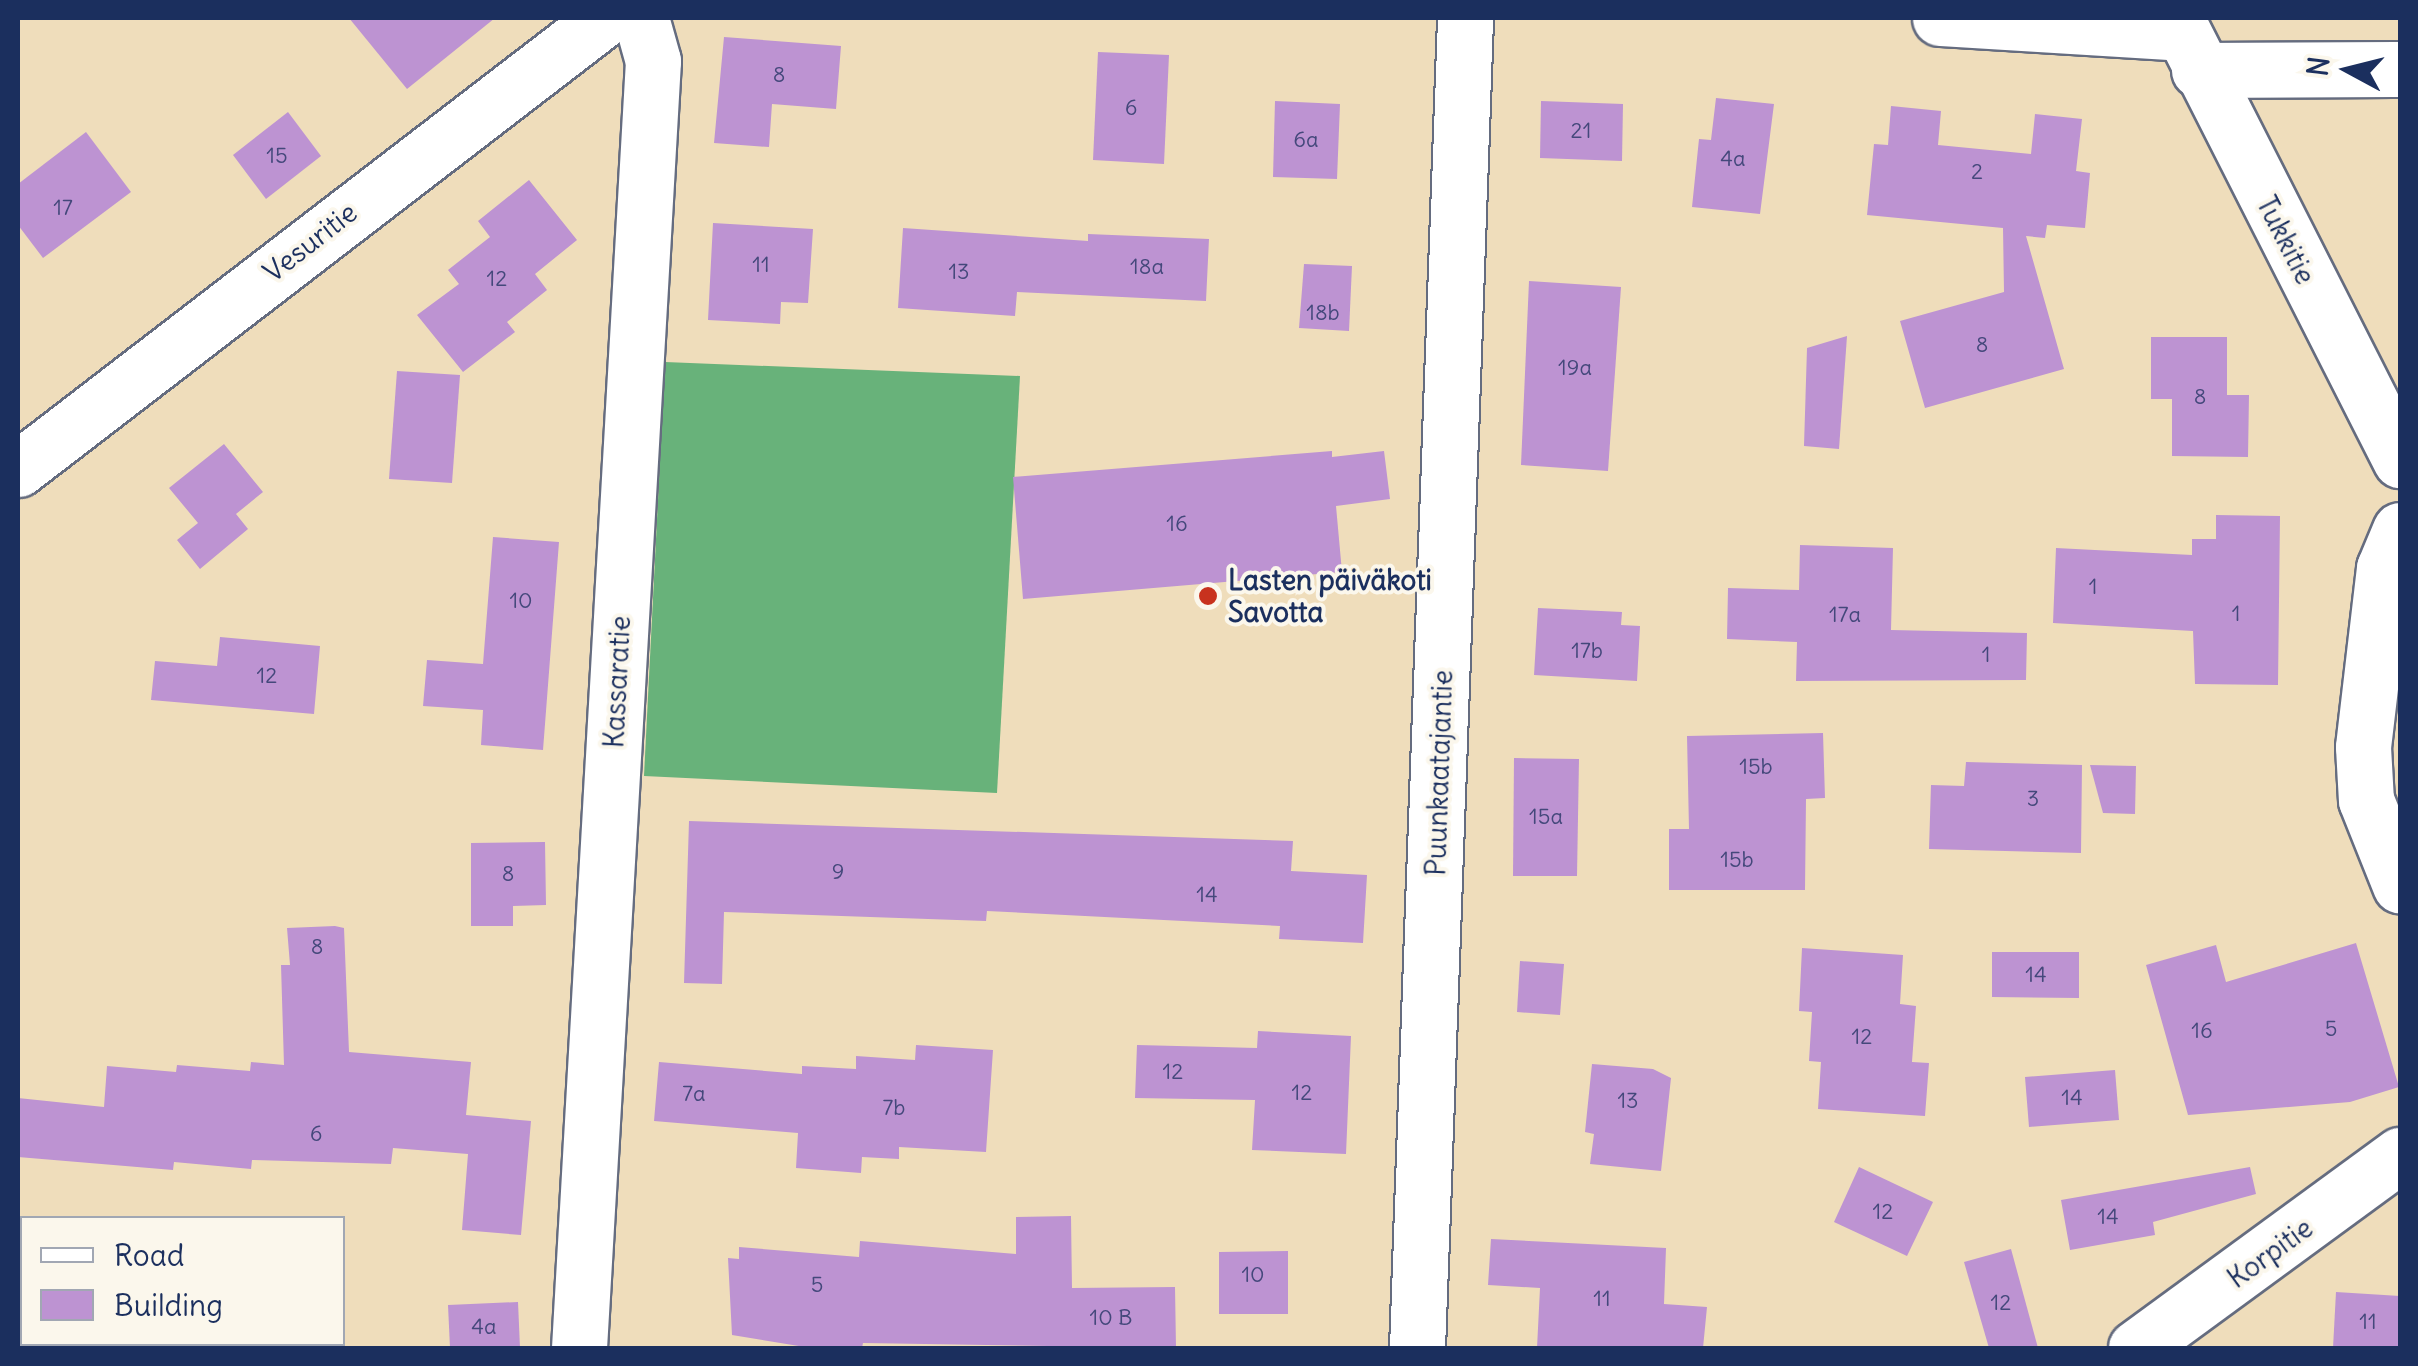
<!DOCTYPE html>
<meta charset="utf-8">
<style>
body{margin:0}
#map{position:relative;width:2418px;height:1366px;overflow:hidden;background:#efddbb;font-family:Delius,sans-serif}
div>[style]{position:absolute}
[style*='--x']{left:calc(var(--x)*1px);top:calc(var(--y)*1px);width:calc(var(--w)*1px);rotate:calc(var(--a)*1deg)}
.forest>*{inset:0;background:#68b27a}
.building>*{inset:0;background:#bd93d2}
.roads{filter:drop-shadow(2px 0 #656c7f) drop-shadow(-2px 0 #656c7f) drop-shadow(0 2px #656c7f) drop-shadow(0 -2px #656c7f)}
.street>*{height:55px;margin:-27.5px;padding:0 27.5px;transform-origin:27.5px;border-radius:27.5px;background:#fff}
.dots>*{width:28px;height:28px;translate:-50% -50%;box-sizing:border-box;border:5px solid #fbf7ec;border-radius:50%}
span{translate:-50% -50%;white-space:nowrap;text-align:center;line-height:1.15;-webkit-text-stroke:8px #fbf7ec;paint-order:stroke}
.number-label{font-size:22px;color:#44487b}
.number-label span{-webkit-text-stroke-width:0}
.street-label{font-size:28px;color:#1b2f5e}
.poi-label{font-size:28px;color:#1b2f5e;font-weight:700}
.left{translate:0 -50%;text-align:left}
.frame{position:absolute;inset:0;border:20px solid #1b2f5e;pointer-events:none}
.legend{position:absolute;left:20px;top:1216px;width:325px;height:130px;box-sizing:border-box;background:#fbf7ec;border:2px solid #a1a7b3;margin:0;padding:12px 18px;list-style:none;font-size:30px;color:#1b2f5e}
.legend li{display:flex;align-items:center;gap:20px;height:50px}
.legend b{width:50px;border:2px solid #a1a7b3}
.north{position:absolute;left:2298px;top:20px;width:100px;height:100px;-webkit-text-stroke:8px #fbf7ec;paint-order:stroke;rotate:277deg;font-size:28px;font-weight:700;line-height:40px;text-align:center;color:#1b2f5e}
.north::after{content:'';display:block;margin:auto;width:35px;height:45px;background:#1b2f5e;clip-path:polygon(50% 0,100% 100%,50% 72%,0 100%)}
</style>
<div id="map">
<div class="forest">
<div style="clip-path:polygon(665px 362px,1020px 376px,997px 793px,644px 776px)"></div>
</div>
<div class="building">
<div style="clip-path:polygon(349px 18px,495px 18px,407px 89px)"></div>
<div style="clip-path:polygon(724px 37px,841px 46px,836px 109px,772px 104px,769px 147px,714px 143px)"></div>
<div style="clip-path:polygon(1098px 52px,1169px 55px,1164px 164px,1093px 160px)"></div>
<div style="clip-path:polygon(1716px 98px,1774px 104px,1760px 214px,1692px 207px,1699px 139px,1711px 140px)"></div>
<div style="clip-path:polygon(1275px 101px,1340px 104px,1337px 179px,1273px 177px)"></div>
<div style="clip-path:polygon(1541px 101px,1623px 104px,1622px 161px,1540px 158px)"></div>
<div style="clip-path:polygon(1891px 106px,1941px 111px,1938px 145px,2031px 154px,2035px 114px,2082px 119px,2076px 171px,2090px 173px,2085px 228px,2047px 225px,2045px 238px,2026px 236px,2064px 369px,1925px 408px,1900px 321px,2004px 292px,2003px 228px,1867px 215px,1874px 144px,1888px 145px)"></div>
<div style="clip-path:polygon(288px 112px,321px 156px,266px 199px,233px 155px)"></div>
<div style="clip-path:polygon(86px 132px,131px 192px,43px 258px,18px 225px,18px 184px)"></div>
<div style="clip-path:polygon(529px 180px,577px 240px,535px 274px,547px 290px,507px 322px,515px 332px,463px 372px,417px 315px,459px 284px,448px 270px,490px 237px,478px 221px)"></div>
<div style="clip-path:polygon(713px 223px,813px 229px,808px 303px,781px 302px,780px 324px,708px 320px)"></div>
<div style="clip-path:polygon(903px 228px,1088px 241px,1088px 234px,1209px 239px,1206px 301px,1017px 292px,1015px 316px,898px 308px)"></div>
<div style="clip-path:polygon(1304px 264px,1352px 266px,1349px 331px,1299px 328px)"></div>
<div style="clip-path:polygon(1529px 281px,1621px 287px,1608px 471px,1521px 465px)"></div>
<div style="clip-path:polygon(1847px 336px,1839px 449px,1804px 446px,1807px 348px)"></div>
<div style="clip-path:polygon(2151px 337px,2227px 337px,2227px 395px,2249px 395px,2248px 457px,2172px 456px,2172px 399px,2151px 399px)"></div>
<div style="clip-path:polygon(397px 371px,460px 375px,452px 483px,389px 479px)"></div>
<div style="clip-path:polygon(224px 444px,263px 492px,236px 514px,248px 529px,200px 569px,177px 540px,198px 523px,169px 488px)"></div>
<div style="clip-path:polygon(1332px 451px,1332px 457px,1384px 451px,1390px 499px,1336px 506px,1342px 572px,1023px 599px,1013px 477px)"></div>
<div style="clip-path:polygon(2216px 515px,2280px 516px,2278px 685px,2195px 684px,2193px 631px,2053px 623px,2056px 548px,2192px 555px,2192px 539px,2216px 539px)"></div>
<div style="clip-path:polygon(493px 537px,559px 542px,543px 750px,481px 745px,483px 710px,423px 706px,427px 660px,483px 664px)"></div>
<div style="clip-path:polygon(1800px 545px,1893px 548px,1891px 630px,2027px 633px,2026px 680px,1796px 681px,1797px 642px,1727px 639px,1728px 588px,1799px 590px)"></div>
<div style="clip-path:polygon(1538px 608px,1622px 612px,1621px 625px,1640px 626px,1637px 681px,1534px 675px)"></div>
<div style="clip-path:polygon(220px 637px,320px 646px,314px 714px,151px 700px,155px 661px,217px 666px)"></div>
<div style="clip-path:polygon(1823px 733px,1825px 798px,1806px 799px,1805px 890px,1669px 890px,1669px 829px,1689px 829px,1687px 736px)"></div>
<div style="clip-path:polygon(1514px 758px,1579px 759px,1577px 876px,1513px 876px)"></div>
<div style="clip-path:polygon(1966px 762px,2082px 765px,2081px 853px,1929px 849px,1931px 785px,1964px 786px)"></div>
<div style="clip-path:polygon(2090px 765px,2136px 766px,2135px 814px,2103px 813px)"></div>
<div style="clip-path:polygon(689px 821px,1293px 841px,1291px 871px,1367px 875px,1363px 943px,1279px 939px,1280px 926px,987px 911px,986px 921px,724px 912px,722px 984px,684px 983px)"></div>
<div style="clip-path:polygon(545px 842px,546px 905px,513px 906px,513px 926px,471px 926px,471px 843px)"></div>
<div style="clip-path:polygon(335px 926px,344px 928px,349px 1052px,471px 1062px,466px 1115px,531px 1121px,521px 1235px,462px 1230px,468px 1154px,393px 1148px,391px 1164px,252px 1160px,251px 1169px,174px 1162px,173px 1170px,18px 1157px,18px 1098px,104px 1107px,107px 1066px,176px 1072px,177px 1065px,250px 1071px,251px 1062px,284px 1065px,281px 965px,290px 965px,287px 928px)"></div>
<div style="clip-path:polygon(2356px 943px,2399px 1087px,2350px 1102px,2188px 1115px,2146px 965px,2216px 945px,2226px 982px)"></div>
<div style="clip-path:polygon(1802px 948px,1903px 955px,1900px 1004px,1916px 1006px,1912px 1062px,1929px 1063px,1925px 1116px,1818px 1109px,1821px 1062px,1809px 1061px,1812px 1012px,1799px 1011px)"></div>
<div style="clip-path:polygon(1992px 952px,2079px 952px,2079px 998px,1992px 997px)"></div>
<div style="clip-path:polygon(1520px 961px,1564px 964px,1560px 1015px,1517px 1012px)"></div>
<div style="clip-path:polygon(1258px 1031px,1351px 1036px,1346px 1154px,1252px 1150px,1255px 1100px,1135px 1098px,1137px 1045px,1257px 1048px)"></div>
<div style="clip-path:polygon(916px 1045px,993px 1050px,986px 1152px,899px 1147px,899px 1159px,862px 1157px,861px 1173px,796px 1168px,798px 1133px,654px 1121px,659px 1062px,802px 1074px,802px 1066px,856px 1069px,856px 1056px,915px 1060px)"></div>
<div style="clip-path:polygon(1592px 1064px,1653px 1069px,1671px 1078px,1661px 1171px,1590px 1164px,1594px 1134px,1585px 1132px)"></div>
<div style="clip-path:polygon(2115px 1070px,2119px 1120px,2029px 1127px,2025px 1077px)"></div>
<div style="clip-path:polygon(1859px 1167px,1933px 1202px,1907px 1256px,1834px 1222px)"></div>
<div style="clip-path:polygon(2250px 1167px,2256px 1194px,2153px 1222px,2155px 1235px,2070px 1250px,2061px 1200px)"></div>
<div style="clip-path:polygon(1071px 1216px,1072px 1288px,1175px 1287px,1176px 1348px,863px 1343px,862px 1348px,811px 1348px,732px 1335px,728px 1258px,739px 1259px,739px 1247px,859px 1257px,860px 1241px,1016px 1254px,1016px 1217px)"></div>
<div style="clip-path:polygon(1491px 1239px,1666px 1248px,1664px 1304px,1707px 1307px,1703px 1348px,1537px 1348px,1540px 1288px,1488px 1285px)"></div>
<div style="clip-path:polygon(2011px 1249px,2038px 1348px,1989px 1348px,1964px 1262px)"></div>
<div style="clip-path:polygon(1288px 1251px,1288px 1314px,1219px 1314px,1219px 1252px)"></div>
<div style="clip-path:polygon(2336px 1292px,2400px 1296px,2400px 1348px,2333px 1348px)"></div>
<div style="clip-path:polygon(518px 1302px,520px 1348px,450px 1348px,448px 1305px)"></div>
</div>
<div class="roads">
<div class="street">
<div style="--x:1940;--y:18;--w:243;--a:3.5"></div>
<div style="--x:2176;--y:18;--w:496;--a:63.1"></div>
<div style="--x:2199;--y:70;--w:201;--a:-0.3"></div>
<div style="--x:18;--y:469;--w:740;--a:-37.54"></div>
<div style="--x:2400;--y:530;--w:41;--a:112.8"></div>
<div style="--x:2384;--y:568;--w:180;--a:96.7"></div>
<div style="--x:2363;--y:747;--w:53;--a:86.8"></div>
<div style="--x:2366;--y:800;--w:92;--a:68.2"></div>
<div style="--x:579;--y:1348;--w:1289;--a:-86.71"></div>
<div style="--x:653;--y:61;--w:45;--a:-105.6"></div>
<div style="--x:1417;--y:1348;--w:1331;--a:-87.93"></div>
<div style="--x:2136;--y:1348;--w:327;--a:-36.2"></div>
</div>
</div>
<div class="dots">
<div style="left:1208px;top:596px;background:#c8321e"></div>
</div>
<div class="number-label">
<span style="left:779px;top:75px">8</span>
<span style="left:1131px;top:108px">6</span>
<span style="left:1581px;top:131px">21</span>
<span style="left:1306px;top:140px">6a</span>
<span style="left:277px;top:156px">15</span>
<span style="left:1733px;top:159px">4a</span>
<span style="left:1977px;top:172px">2</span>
<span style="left:63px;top:208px">17</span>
<span style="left:761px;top:265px">11</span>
<span style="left:1147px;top:267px">18a</span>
<span style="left:959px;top:272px">13</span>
<span style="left:497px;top:279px">12</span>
<span style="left:1323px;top:313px">18b</span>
<span style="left:1982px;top:345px">8</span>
<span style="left:1575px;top:368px">19a</span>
<span style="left:2200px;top:397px">8</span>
<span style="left:1177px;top:524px">16</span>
<span style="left:2093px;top:587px">1</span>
<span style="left:521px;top:601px">10</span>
<span style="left:2236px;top:614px">1</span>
<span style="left:1845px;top:615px">17a</span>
<span style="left:1587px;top:651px">17b</span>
<span style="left:1986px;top:655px">1</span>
<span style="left:267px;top:676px">12</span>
<span style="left:1756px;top:767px">15b</span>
<span style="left:2033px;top:799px">3</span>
<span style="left:1546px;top:817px">15a</span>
<span style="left:1737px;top:860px">15b</span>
<span style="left:838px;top:872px">9</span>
<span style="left:508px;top:874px">8</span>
<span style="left:1207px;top:895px">14</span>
<span style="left:317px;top:947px">8</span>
<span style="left:2036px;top:975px">14</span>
<span style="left:2331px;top:1029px">5</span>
<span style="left:2202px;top:1031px">16</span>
<span style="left:1862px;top:1037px">12</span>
<span style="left:1173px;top:1072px">12</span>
<span style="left:1302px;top:1093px">12</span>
<span style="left:694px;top:1094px">7a</span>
<span style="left:2072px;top:1098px">14</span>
<span style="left:1628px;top:1101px">13</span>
<span style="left:894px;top:1108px">7b</span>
<span style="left:316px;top:1134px">6</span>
<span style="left:1883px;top:1212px">12</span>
<span style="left:2108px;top:1217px">14</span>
<span style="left:1253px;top:1275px">10</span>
<span style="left:817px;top:1285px">5</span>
<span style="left:1602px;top:1299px">11</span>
<span style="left:2001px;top:1303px">12</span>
<span style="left:1111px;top:1318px">10 B</span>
<span style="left:2368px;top:1322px">11</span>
<span style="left:484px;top:1327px">4a</span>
</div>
<div class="street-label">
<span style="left:2286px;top:240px;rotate:63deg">Tukkitie</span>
<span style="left:310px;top:242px;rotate:-38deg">Vesuritie</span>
<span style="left:617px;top:682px;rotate:-87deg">Kassaratie</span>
<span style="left:1439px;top:773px;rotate:-88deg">Puunkaatajantie</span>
<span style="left:2270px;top:1253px;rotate:-36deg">Korpitie</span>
</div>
<div class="poi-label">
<span class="left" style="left:1228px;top:596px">Lasten päiväkoti<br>Savotta</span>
</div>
<div class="frame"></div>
<ul class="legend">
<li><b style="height:12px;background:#fff"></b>Road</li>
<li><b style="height:28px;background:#bd93d2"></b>Building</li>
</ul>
<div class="north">N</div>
</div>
